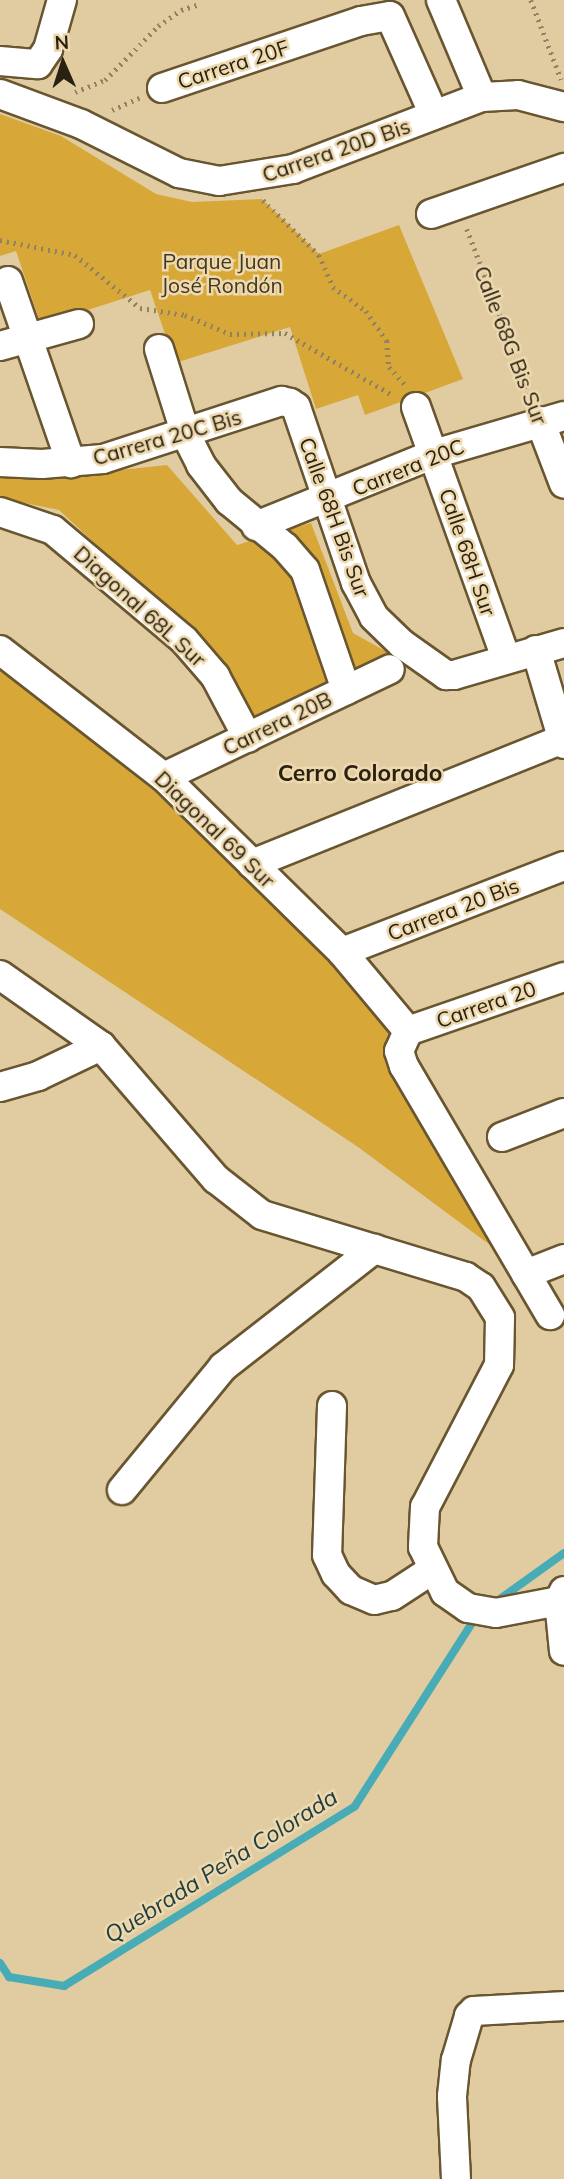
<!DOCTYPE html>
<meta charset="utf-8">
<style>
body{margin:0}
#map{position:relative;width:564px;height:2179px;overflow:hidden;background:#e1cca2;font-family:Mulish,sans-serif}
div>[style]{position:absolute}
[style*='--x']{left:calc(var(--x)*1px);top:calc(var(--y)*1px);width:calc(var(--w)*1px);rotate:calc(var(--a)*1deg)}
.green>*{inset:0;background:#d7a838}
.stream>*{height:8px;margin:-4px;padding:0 4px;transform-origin:4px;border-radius:4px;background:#47acb6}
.path>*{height:4.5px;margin-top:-2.25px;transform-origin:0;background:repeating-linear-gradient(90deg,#908162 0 2px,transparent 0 7px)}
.roads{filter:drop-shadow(2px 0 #695630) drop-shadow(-2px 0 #695630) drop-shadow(0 2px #695630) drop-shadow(0 -2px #695630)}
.minor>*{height:28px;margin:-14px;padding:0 14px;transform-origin:14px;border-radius:14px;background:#fff}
span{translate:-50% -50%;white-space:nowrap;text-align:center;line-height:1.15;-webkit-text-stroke:5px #eed9af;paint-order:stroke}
.street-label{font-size:21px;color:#292111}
.park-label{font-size:21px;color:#423822}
.neighbourhood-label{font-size:23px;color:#292111;font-weight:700}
.water-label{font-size:23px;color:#1e3d40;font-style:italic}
.north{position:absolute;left:28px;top:28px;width:70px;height:70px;-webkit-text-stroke:5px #eed9af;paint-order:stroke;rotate:357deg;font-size:19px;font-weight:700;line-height:28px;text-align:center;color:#292111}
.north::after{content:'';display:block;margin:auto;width:24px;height:32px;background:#292111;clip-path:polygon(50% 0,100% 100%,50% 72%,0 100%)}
</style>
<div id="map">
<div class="green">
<div style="clip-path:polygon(0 114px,61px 136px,156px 194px,192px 202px,262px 199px,319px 254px,399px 225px,463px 379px,365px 415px,358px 395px,316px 409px,290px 327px,175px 363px,150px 290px,41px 325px,16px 251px,0 256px)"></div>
<div style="clip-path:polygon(167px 465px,237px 545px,311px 523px,353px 633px,396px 657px,251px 718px,202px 643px,59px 510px,0 498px,0 472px,83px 474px)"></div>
<div style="clip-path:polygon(0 669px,153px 790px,336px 961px,393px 1039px,521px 1268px,358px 1147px,0 909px)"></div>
</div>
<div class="stream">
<div style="--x:493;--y:1604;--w:87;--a:-35.7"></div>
<div style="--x:0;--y:1963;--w:17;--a:57"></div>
<div style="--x:9;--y:1977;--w:56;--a:9.3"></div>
<div style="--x:64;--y:1986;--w:342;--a:-31.7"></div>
<div style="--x:355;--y:1806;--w:227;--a:-57.4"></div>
</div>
<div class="path">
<div style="--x:531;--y:0;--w:85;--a:69.2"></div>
<div style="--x:75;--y:92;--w:32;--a:-22"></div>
<div style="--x:105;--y:80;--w:76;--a:-45.5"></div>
<div style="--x:158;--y:26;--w:28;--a:-35"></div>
<div style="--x:181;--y:10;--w:20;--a:-18"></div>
<div style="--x:112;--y:110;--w:30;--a:-24"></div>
<div style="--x:263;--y:200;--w:78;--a:44.5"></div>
<div style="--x:319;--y:255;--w:35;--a:66"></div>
<div style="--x:333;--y:287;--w:41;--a:36"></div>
<div style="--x:366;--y:311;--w:37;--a:55"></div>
<div style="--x:387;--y:341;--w:26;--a:86"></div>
<div style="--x:389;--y:367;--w:23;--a:47"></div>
<div style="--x:467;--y:229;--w:180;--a:69.1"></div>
<div style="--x:0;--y:240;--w:76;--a:11.3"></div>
<div style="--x:75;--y:255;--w:84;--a:39.2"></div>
<div style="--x:140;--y:308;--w:46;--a:8.8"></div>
<div style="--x:185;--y:315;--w:49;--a:22.9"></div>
<div style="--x:230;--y:334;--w:55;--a:-1"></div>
<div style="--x:285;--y:333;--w:126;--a:30"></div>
</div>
<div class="roads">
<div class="minor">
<div style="--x:441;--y:0;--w:105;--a:67.1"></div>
<div style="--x:0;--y:61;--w:38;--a:5"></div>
<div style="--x:38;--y:64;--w:18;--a:-56"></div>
<div style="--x:48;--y:49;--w:51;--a:-74.1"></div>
<div style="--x:162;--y:88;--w:210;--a:-18.6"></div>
<div style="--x:361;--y:21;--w:29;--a:-10"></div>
<div style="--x:390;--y:16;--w:108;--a:66"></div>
<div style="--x:0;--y:94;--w:86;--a:20.3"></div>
<div style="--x:81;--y:124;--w:110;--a:26.6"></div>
<div style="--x:179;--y:173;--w:41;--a:11.3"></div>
<div style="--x:219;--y:181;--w:75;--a:-9.2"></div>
<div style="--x:293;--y:169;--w:202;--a:-20.9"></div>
<div style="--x:482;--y:97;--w:36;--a:-3"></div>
<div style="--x:518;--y:95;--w:48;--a:14.6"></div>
<div style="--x:431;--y:214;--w:141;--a:-19.1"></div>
<div style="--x:8;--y:281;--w:193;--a:70.9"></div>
<div style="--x:0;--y:346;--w:82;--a:-15.6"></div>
<div style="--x:159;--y:349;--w:90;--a:72.6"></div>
<div style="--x:186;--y:435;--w:34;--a:63"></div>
<div style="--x:201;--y:465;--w:46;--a:52.1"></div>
<div style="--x:229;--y:501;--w:72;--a:39.4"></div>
<div style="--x:285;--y:547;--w:30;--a:49"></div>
<div style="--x:305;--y:570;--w:127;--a:71.1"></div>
<div style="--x:416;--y:407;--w:267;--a:70.3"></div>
<div style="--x:540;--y:421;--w:67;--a:69.1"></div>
<div style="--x:0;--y:462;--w:42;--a:2.7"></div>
<div style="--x:42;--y:464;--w:61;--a:-4.7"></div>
<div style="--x:103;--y:459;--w:188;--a:-18"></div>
<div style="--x:282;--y:401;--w:8;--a:14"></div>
<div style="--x:290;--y:403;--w:7;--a:34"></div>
<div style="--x:296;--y:407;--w:186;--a:71.2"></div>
<div style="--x:356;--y:583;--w:38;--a:62"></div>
<div style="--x:374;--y:617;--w:39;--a:44"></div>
<div style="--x:402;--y:644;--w:54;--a:35.2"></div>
<div style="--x:446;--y:675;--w:8;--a:0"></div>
<div style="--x:454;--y:675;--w:115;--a:-16.2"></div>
<div style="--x:0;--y:512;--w:56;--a:18.8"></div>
<div style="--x:53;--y:530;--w:171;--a:40"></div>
<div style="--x:184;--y:640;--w:48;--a:49.3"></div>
<div style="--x:215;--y:676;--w:70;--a:62"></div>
<div style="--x:256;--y:526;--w:192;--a:-22"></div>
<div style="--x:434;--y:454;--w:135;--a:-16.3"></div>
<div style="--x:0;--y:650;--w:207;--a:37.8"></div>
<div style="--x:164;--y:777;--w:250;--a:44.5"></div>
<div style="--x:342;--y:952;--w:103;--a:50.1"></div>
<div style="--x:536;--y:650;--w:98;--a:73.4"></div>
<div style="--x:164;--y:777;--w:250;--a:-25.5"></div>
<div style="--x:252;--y:864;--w:335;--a:-21.9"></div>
<div style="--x:342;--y:952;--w:238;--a:-21.2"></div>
<div style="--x:0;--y:975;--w:123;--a:35.1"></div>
<div style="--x:101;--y:1046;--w:176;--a:49.2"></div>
<div style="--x:216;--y:1179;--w:58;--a:38"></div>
<div style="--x:262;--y:1215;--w:213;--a:16.9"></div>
<div style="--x:466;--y:1277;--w:18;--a:34"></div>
<div style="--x:481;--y:1287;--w:36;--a:58"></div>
<div style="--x:500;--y:1318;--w:47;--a:91.2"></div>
<div style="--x:499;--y:1365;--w:160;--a:117.5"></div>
<div style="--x:425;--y:1507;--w:40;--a:92.9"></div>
<div style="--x:423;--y:1547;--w:50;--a:63.9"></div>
<div style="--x:445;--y:1592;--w:28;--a:35"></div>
<div style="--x:468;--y:1608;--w:28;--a:10"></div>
<div style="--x:496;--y:1613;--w:64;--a:-10.8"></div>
<div style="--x:408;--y:1031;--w:22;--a:114"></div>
<div style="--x:399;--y:1051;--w:16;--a:72"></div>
<div style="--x:404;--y:1066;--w:289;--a:59.6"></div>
<div style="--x:408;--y:1031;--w:165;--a:-19.1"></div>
<div style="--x:0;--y:1087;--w:40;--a:-16"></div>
<div style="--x:38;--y:1076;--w:70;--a:-25.5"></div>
<div style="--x:502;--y:1137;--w:66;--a:-21.2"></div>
<div style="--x:526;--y:1274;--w:41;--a:-21.5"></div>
<div style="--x:332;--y:1406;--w:149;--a:91.9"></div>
<div style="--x:327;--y:1555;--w:21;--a:65"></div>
<div style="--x:336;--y:1574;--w:22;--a:47"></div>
<div style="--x:351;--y:1590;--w:25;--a:23"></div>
<div style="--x:374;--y:1600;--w:18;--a:-13"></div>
<div style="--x:392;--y:1596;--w:48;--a:-33"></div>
<div style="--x:122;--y:1490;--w:159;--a:-50.6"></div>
<div style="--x:223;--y:1367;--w:192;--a:-38"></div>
<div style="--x:564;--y:1591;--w:11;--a:117"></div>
<div style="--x:559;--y:1601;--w:50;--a:84.3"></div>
<div style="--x:456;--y:2179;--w:83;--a:-92.8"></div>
<div style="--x:452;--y:2096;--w:36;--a:-84"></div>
<div style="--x:456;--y:2060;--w:46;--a:-73.5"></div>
<div style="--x:469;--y:2016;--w:7;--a:-45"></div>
<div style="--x:474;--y:2011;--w:90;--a:-3.2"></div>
</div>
</div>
<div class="street-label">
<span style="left:233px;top:64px;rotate:-18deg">Carrera 20F</span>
<span style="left:336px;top:150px;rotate:-19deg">Carrera 20D Bis</span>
<span style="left:511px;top:345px;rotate:69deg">Calle 68G Bis Sur</span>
<span style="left:167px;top:437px;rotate:-16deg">Carrera 20C Bis</span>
<span style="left:408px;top:467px;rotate:-22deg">Carrera 20C</span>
<span style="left:335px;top:517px;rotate:70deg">Calle 68H Bis Sur</span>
<span style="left:468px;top:552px;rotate:71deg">Calle 68H Sur</span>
<span style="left:140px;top:606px;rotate:42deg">Diagonal 68L Sur</span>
<span style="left:277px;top:723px;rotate:-26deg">Carrera 20B</span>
<span style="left:215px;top:829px;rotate:44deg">Diagonal 69 Sur</span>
<span style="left:453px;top:909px;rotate:-21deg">Carrera 20 Bis</span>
<span style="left:486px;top:1004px;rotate:-19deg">Carrera 20</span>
</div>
<div class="park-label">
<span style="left:222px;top:273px">Parque Juan<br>José Rondón</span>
</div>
<div class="neighbourhood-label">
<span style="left:360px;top:773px">Cerro Colorado</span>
</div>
<div class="water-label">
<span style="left:221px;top:1866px;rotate:-32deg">Quebrada Peña Colorada</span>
</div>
<div class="north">N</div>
</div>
